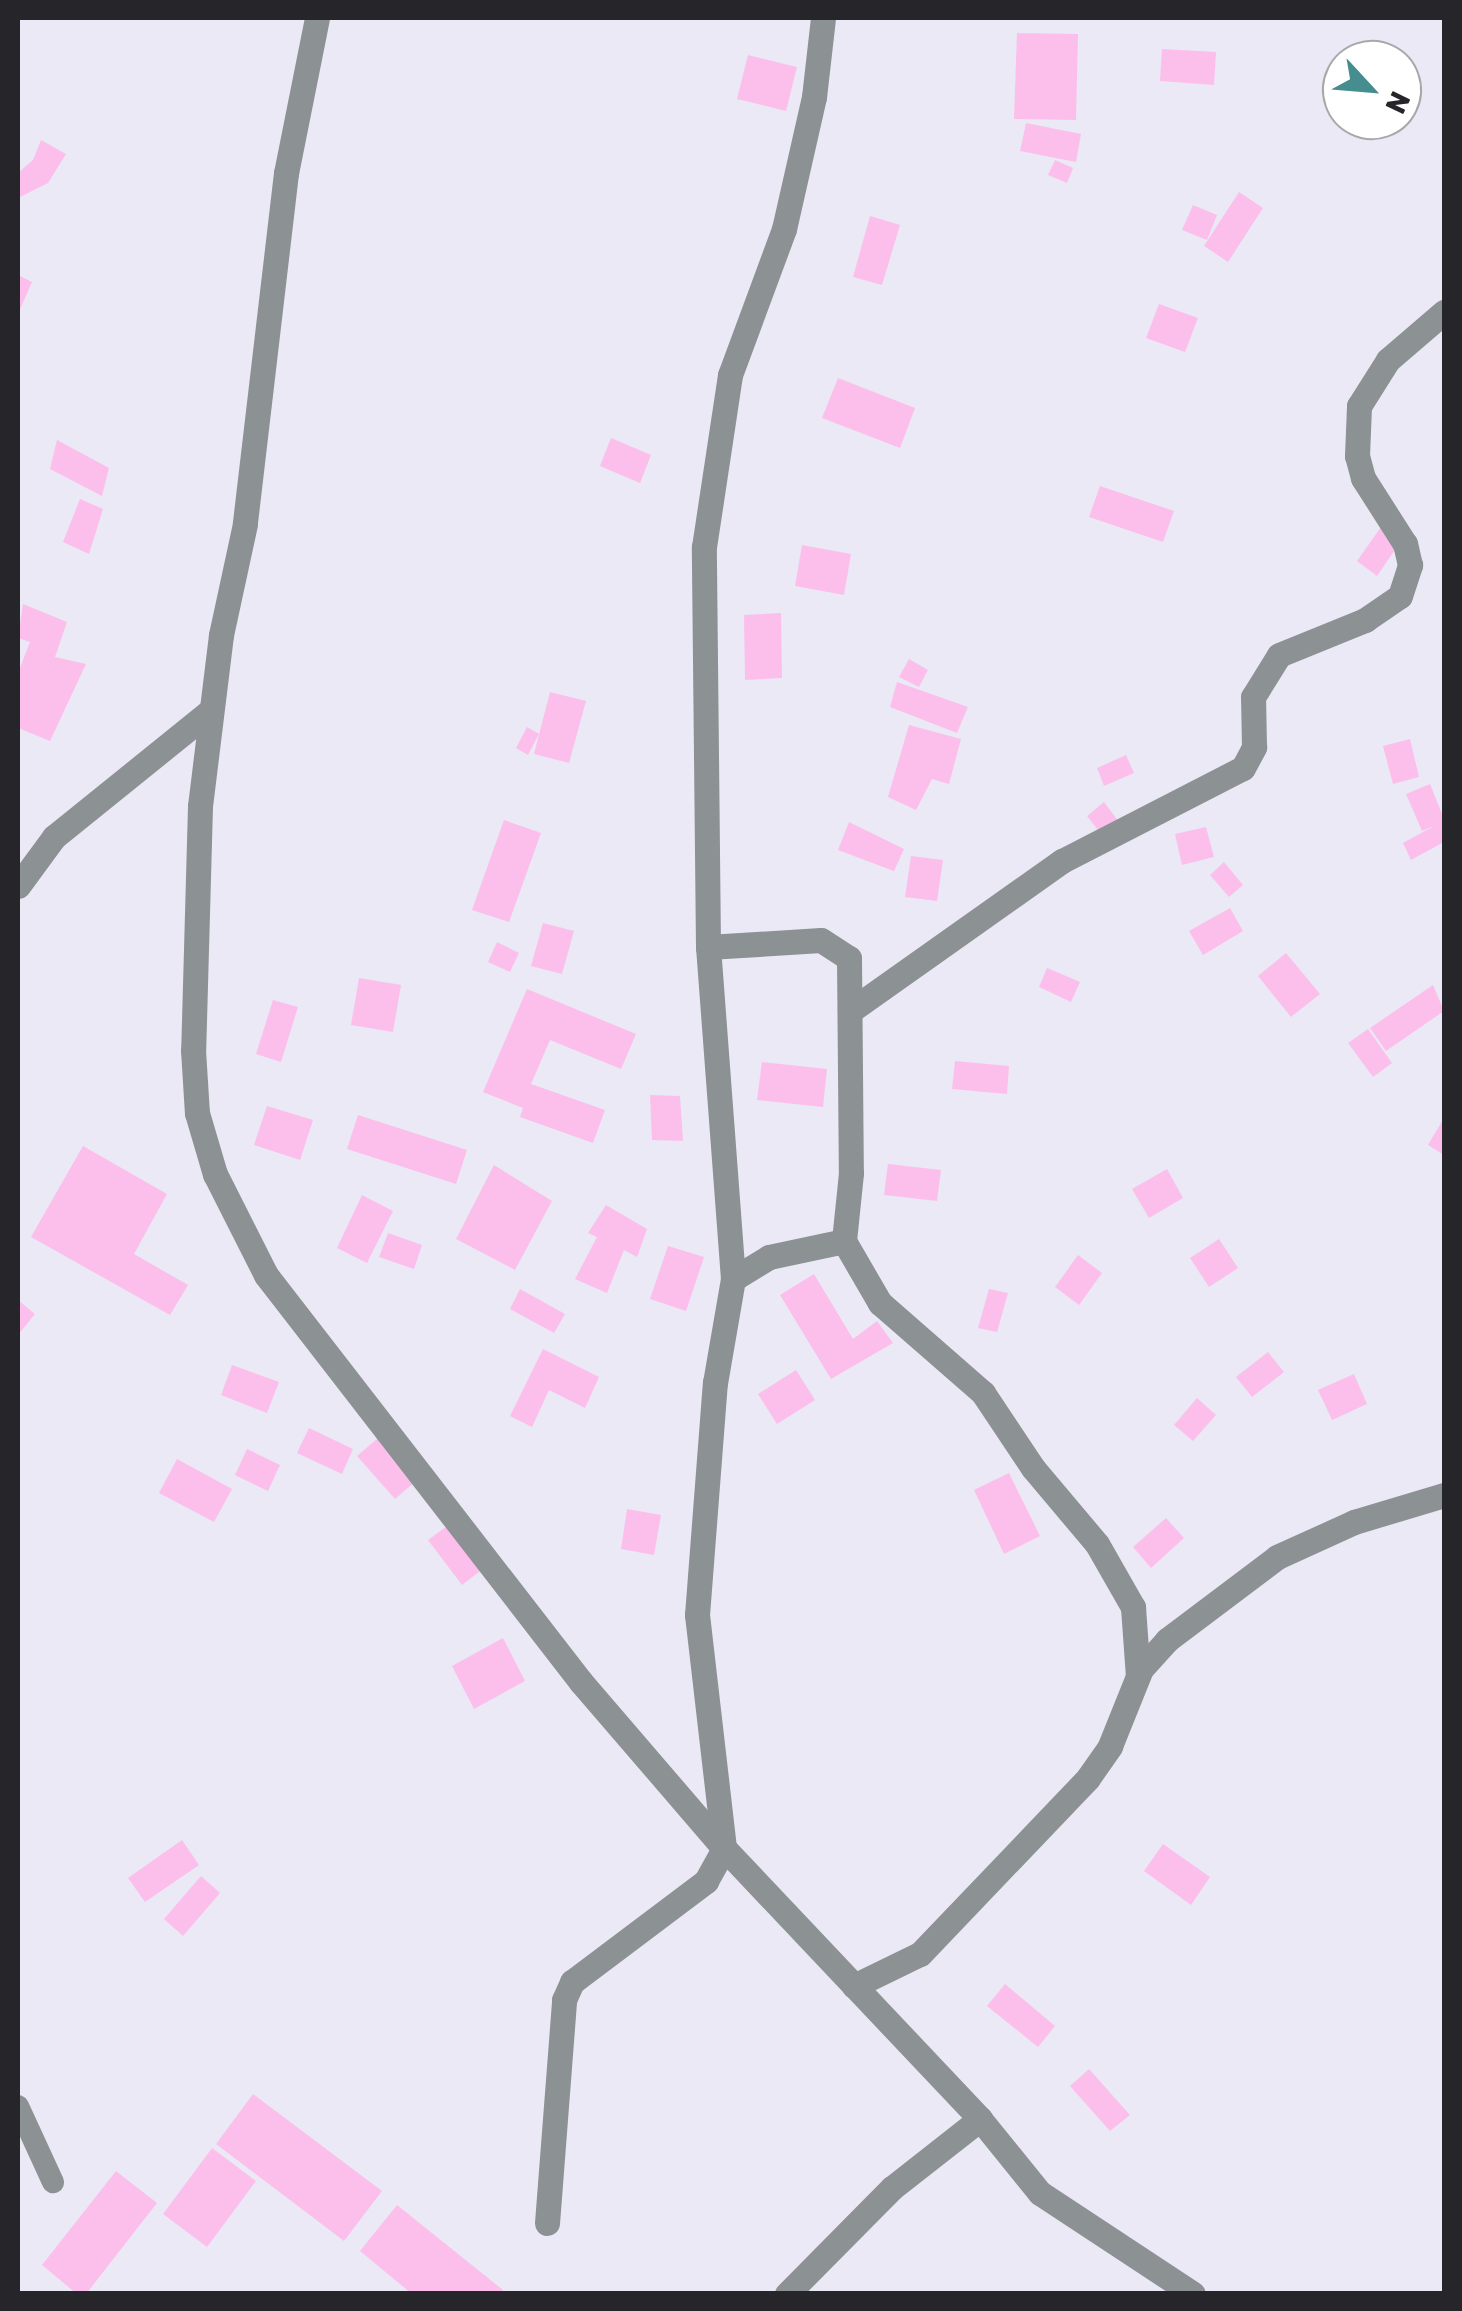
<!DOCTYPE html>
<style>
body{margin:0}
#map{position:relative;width:1462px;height:2311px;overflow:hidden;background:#eae9f5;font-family:Rubik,sans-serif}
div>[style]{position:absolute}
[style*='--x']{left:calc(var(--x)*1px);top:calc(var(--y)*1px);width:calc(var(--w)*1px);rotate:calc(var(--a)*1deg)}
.building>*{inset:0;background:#fcbfec}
.lane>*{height:22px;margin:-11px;padding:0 11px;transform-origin:11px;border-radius:11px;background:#8c9194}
.street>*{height:25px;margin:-12.5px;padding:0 12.5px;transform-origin:12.5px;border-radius:12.5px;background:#8c9194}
span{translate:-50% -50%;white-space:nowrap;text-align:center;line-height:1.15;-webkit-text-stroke:9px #fff;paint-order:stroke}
.frame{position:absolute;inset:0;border:20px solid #26262a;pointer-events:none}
.north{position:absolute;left:1322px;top:40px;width:100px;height:100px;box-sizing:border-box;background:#fff;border:2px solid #a8a8aa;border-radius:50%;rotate:116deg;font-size:28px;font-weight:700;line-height:40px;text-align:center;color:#26262a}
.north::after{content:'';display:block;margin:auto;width:35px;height:45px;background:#458d8e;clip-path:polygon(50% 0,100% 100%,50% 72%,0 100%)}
</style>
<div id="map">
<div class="building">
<div style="clip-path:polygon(1017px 33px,1078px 34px,1076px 120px,1014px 119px)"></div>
<div style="clip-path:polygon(1162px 49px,1216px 52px,1214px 85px,1160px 81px)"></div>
<div style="clip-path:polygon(748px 55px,797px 67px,786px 111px,737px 99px)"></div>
<div style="clip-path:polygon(1026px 123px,1081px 134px,1076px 162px,1020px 151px)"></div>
<div style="clip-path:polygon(41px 140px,66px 154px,48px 183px,18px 198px,18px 173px,33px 160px)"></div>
<div style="clip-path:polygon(1055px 160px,1073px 168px,1067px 183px,1048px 175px)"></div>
<div style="clip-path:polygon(1239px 192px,1263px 208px,1228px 262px,1204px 246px)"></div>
<div style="clip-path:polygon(1193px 205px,1217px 215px,1207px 240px,1182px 230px)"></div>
<div style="clip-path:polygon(870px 216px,900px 225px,882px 285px,853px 277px)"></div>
<div style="clip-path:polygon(18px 275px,32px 282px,18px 314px)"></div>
<div style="clip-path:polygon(1159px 304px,1198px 318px,1185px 352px,1146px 338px)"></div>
<div style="clip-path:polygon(838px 378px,915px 408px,900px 448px,822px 418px)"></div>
<div style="clip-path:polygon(611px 438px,651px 455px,640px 483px,600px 466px)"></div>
<div style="clip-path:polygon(57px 440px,109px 468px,102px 496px,50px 469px)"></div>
<div style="clip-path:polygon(1100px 486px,1174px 511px,1163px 542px,1089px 517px)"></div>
<div style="clip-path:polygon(80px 499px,103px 509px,89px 554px,63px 542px)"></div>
<div style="clip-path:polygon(1381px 527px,1401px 541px,1377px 576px,1357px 561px)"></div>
<div style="clip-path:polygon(802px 545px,851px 554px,844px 595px,795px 586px)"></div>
<div style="clip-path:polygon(23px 604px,67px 622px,55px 657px,86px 664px,50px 741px,18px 728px,18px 673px,30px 642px,18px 638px)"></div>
<div style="clip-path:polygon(781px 613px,782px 678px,745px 680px,744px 615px)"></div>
<div style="clip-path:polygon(909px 659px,928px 670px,919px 687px,899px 677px)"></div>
<div style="clip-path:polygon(897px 682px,968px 707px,957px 733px,890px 707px)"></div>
<div style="clip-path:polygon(550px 692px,586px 701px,569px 763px,534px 754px)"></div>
<div style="clip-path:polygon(909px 725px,961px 739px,949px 784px,932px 779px,916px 810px,888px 797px)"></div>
<div style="clip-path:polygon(527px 727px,539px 734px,528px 755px,516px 748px)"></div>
<div style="clip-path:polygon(1410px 739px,1419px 777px,1393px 784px,1383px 746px)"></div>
<div style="clip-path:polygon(1126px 755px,1134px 773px,1104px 786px,1097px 768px)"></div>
<div style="clip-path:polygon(1430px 784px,1444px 819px,1444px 842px,1411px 860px,1403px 843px,1434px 826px,1422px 831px,1406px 794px)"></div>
<div style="clip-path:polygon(1104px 802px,1122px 826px,1105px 839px,1087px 816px)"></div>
<div style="clip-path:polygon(504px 820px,541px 833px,509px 922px,472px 910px)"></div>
<div style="clip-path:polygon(849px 822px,904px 849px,894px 871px,838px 850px)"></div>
<div style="clip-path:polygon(1206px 827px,1214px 857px,1182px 865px,1175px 834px)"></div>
<div style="clip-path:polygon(911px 856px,943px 860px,937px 901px,905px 897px)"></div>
<div style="clip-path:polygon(1224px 862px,1243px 885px,1229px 897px,1210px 875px)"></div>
<div style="clip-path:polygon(1230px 908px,1243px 931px,1203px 955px,1189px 931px)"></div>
<div style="clip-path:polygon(543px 923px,574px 931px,562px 974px,531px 966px)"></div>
<div style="clip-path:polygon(497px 942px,519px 953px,510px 972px,488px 962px)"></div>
<div style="clip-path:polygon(1286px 953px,1320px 994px,1291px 1017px,1258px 976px)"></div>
<div style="clip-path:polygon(1047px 968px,1080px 982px,1071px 1002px,1039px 987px)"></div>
<div style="clip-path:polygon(359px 978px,401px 985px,393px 1032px,351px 1025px)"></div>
<div style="clip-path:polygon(1433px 985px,1444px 1011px,1386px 1051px,1370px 1028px)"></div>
<div style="clip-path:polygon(527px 989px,636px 1034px,621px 1069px,550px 1040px,531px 1084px,605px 1110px,593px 1143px,520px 1117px,523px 1108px,483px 1092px)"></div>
<div style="clip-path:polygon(273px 1000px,298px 1007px,281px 1062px,256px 1054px)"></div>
<div style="clip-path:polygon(1368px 1029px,1392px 1063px,1373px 1077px,1348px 1043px)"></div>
<div style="clip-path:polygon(955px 1061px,1009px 1066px,1007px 1094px,952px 1089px)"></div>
<div style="clip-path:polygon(762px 1062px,827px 1069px,823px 1107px,757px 1100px)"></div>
<div style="clip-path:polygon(650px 1095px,680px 1096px,683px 1141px,652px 1140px)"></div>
<div style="clip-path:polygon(267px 1106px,313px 1120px,300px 1160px,254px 1145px)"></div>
<div style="clip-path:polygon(358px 1115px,467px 1150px,456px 1184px,347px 1149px)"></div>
<div style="clip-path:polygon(1444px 1118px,1444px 1155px,1428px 1145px)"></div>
<div style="clip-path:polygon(83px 1146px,167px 1194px,134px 1254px,188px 1285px,170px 1315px,31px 1237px)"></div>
<div style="clip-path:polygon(888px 1164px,941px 1170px,937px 1201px,884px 1195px)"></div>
<div style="clip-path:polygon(494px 1165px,552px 1201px,515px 1270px,456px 1239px)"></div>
<div style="clip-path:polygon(1167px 1169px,1183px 1198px,1149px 1218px,1132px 1189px)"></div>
<div style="clip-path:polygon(362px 1195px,393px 1211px,367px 1263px,337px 1248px)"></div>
<div style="clip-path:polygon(606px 1205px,647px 1229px,637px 1257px,624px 1250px,607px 1293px,575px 1279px,597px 1237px,588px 1233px)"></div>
<div style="clip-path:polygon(388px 1233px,422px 1245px,414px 1269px,379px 1257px)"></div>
<div style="clip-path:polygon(1219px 1239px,1238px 1268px,1209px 1287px,1190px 1258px)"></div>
<div style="clip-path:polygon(668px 1246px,704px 1257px,686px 1311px,650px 1299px)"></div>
<div style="clip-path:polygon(1078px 1255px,1102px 1273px,1079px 1305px,1055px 1287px)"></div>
<div style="clip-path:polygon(814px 1274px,853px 1339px,877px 1321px,893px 1343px,831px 1379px,780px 1295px)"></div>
<div style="clip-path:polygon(520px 1289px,565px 1314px,554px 1333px,510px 1309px)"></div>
<div style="clip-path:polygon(989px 1289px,1008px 1293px,997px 1332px,978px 1328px)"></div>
<div style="clip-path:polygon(18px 1300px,35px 1314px,18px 1335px)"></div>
<div style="clip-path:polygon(543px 1349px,599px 1377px,585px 1408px,549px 1390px,532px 1427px,510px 1416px)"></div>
<div style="clip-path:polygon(1268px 1352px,1284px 1372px,1252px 1397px,1236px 1377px)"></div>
<div style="clip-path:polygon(232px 1365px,279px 1382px,267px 1413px,221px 1395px)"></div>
<div style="clip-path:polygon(796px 1370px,815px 1400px,777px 1424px,758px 1394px)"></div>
<div style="clip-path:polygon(1354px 1374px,1367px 1404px,1332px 1420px,1318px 1390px)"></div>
<div style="clip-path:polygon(1197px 1398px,1216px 1415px,1193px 1441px,1174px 1425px)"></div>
<div style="clip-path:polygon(309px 1428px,353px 1449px,342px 1474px,297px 1453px)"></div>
<div style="clip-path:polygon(378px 1438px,416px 1481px,395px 1499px,357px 1456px)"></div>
<div style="clip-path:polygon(247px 1449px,280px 1465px,268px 1491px,235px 1475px)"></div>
<div style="clip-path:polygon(177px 1459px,232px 1489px,214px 1522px,159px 1493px)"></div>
<div style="clip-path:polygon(1009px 1473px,1040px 1536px,1004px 1554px,974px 1490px)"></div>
<div style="clip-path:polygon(627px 1509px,661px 1515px,654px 1555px,621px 1549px)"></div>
<div style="clip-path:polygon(1166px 1518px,1184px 1538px,1151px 1568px,1133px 1547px)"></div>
<div style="clip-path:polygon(454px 1521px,488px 1565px,462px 1585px,428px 1540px)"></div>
<div style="clip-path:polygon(503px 1638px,525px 1681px,474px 1709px,452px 1666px)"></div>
<div style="clip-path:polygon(182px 1840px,199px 1865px,145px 1902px,128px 1878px)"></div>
<div style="clip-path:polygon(1163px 1844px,1210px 1877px,1191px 1905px,1144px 1871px)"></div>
<div style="clip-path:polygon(201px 1876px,220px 1893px,183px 1936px,164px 1919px)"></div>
<div style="clip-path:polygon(1005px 1984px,1055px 2026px,1038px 2047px,987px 2006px)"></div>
<div style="clip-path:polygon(1089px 2069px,1130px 2115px,1110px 2131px,1070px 2086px)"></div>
<div style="clip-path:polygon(253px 2094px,382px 2191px,344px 2241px,216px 2144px)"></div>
<div style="clip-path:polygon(212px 2148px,256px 2181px,207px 2247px,163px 2214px)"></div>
<div style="clip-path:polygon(116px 2171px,157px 2203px,86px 2294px,77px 2294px,42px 2265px)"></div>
<div style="clip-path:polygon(397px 2205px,503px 2290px,500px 2294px,412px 2294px,360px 2251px)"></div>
</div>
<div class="lane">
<div style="--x:18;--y:2106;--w:84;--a:65.3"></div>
</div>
<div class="street">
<div style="--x:317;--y:18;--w:158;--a:101.3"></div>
<div style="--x:286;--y:173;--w:353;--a:96.7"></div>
<div style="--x:245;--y:524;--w:114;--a:102.2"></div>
<div style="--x:221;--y:635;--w:172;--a:97"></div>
<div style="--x:200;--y:806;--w:244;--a:91.6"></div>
<div style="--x:193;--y:1050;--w:63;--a:86.4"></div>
<div style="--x:197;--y:1113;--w:64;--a:73.6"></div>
<div style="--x:215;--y:1174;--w:113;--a:63.2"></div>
<div style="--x:266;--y:1275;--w:515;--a:52.26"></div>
<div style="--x:581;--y:1682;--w:219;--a:49.3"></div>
<div style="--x:724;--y:1848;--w:373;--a:46.6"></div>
<div style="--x:980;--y:2119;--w:95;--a:51"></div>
<div style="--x:1040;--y:2193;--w:183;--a:33.4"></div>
<div style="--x:18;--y:886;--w:61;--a:-53.7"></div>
<div style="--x:54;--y:837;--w:201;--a:-38.9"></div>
<div style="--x:708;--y:947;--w:113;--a:-3.5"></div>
<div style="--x:821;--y:940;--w:33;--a:33"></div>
<div style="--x:849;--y:958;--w:215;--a:89.5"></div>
<div style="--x:851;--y:1173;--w:68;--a:95.9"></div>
<div style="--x:844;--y:1241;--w:72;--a:59.9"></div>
<div style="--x:880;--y:1303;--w:137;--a:41.1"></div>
<div style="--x:983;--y:1393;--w:90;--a:56.3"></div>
<div style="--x:1033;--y:1468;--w:99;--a:49.9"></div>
<div style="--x:1097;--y:1544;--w:73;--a:60.3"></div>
<div style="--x:1133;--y:1607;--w:69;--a:85.9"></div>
<div style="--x:850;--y:1011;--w:260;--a:-35.3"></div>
<div style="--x:1062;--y:861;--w:203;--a:-27.2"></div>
<div style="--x:1243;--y:768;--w:24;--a:-62"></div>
<div style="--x:1254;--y:747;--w:50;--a:-91.1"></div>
<div style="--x:1253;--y:697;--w:49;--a:-58.2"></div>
<div style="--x:1279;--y:655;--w:93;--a:-22.1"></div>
<div style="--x:1365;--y:620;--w:42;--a:-34.4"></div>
<div style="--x:1400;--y:596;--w:33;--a:-72"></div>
<div style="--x:1410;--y:565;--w:22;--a:-103"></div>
<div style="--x:1405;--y:544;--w:78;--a:-122.5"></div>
<div style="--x:1363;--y:478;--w:23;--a:-105"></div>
<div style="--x:1357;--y:456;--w:50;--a:-87.7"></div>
<div style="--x:1359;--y:406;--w:54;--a:-57.8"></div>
<div style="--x:1388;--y:360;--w:74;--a:-40.6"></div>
<div style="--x:733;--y:1279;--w:42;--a:-31.4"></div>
<div style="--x:769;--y:1257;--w:77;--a:-12"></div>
<div style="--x:854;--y:1986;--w:73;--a:-25.9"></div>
<div style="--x:920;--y:1954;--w:243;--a:-46.3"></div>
<div style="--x:1088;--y:1778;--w:39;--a:-55"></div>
<div style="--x:1110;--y:1746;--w:83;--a:-68.1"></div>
<div style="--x:1141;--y:1669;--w:39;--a:-48"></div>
<div style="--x:1167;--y:1640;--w:138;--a:-37"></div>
<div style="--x:1277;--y:1557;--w:85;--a:-24.4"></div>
<div style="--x:1354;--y:1522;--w:94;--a:-16.7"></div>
<div style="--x:547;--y:2223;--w:224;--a:-85.6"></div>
<div style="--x:564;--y:2000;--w:20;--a:-66"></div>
<div style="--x:572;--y:1982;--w:168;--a:-37"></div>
<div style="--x:706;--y:1881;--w:38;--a:-61"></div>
<div style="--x:724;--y:1848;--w:235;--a:-96.6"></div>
<div style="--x:697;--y:1615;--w:233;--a:-85.6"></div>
<div style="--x:715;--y:1383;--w:106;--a:-80.2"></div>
<div style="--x:733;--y:1279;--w:333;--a:-94.3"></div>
<div style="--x:708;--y:947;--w:400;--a:-90.6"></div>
<div style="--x:704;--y:547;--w:174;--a:-81.4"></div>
<div style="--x:730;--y:375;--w:156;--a:-69.7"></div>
<div style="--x:784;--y:229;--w:135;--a:-77.2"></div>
<div style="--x:814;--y:97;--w:80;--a:-83.5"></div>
<div style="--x:787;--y:2294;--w:149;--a:-45.3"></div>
<div style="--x:892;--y:2188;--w:112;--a:-38.1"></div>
</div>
<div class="frame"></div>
<div class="north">N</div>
</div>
